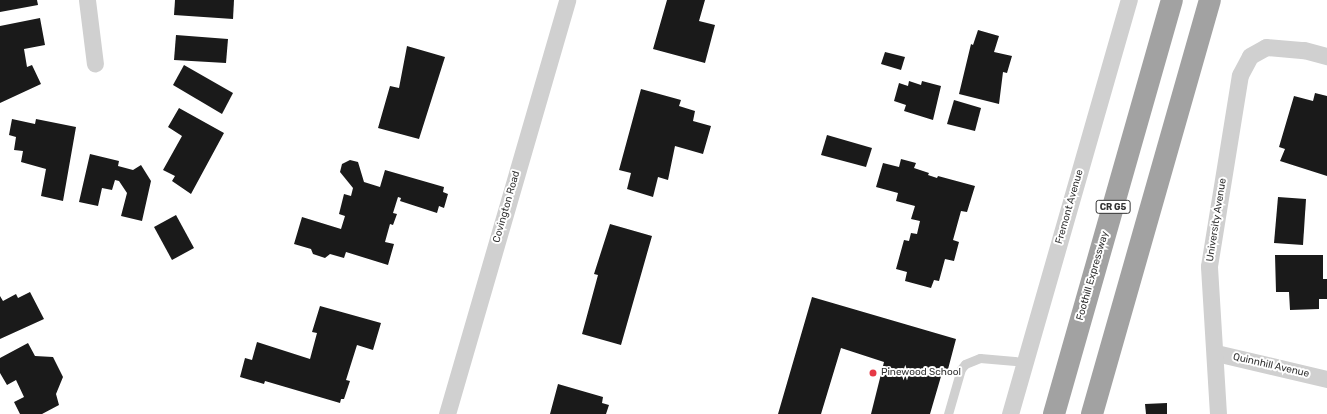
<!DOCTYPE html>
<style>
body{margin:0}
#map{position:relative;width:1327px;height:414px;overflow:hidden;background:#fff;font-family:Rubik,sans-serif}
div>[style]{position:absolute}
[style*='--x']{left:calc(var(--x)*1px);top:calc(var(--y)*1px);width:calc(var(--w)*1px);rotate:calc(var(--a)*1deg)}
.building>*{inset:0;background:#1a1a1a}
.service>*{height:9px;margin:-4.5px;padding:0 4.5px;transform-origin:4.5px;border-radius:4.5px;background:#d0d0d0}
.minor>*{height:17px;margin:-8.5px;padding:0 8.5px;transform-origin:8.5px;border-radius:8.5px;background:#d0d0d0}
.trunk>*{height:22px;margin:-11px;padding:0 11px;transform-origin:11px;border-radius:11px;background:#a2a2a2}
.dots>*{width:11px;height:11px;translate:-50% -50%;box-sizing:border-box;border:2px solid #fff;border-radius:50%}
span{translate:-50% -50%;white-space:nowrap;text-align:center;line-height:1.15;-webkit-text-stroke:4px #fff;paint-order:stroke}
.shield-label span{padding:1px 3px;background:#fff;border:1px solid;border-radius:3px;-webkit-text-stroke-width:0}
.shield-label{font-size:9px;color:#333;font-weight:700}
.street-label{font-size:10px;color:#333}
.poi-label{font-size:10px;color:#333}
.left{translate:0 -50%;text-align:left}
</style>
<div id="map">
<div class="building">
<div style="clip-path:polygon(0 0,37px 0,38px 5px,0 12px)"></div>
<div style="clip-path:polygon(175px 0,234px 0,233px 19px,174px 15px)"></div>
<div style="clip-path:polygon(667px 0,705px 0,699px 21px,715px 25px,705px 63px,653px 49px)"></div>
<div style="clip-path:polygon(40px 18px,45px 45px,24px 49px,27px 67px,32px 65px,41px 84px,0 103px,0 26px)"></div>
<div style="clip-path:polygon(978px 30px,999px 36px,994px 52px,1012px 56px,1007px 73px,1003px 72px,999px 104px,959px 94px,971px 44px,973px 45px)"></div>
<div style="clip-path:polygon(176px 35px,228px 39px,226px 63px,174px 60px)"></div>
<div style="clip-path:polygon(407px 46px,445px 57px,419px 139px,378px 128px,390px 86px,399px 88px)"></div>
<div style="clip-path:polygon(885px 52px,905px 57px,901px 70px,881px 64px)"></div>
<div style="clip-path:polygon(184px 65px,233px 93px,222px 114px,173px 85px)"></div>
<div style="clip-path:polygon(909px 81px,921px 85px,922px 81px,941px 86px,933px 120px,904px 111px,906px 105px,894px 101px,899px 83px,908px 86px)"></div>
<div style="clip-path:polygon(641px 89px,681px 100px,679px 106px,695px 111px,693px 121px,711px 126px,703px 154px,675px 146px,668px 180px,658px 177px,653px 197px,627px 189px,631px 173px,619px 170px)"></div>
<div style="clip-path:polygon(1315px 93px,1327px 96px,1327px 176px,1280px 161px,1285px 149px,1279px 147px,1294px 96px,1313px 101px)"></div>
<div style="clip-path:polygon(954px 100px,981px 108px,975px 131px,947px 124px)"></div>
<div style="clip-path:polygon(179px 108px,224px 133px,191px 194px,172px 181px,175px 176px,163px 170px,182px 136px,168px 127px)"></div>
<div style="clip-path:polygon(12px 119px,35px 124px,36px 119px,76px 127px,63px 201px,41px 196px,46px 169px,21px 162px,23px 151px,14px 150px,16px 137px,9px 135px)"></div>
<div style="clip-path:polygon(827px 135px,872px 148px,866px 167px,821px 155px)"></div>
<div style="clip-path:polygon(90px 154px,119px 161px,118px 166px,133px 170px,141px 165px,151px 181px,142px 221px,121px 216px,127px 193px,119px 181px,115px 180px,112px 190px,102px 188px,98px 206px,79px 202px)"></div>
<div style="clip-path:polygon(901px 159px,916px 163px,914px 168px,929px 173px,928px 175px,937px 178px,938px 176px,975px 186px,967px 212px,961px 211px,953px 240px,959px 242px,954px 261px,945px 259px,939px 281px,934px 280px,931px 288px,905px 281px,907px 272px,896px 269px,904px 240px,909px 241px,911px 233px,917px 234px,920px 221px,911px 219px,915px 206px,896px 201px,898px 193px,876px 187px,883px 163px,899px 167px)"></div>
<div style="clip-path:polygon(350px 160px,358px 162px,364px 182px,380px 187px,385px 170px,444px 187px,443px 192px,448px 194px,444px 208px,439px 206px,437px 213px,400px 201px,401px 198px,398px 197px,393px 213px,397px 214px,393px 225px,390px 224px,385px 242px,394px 244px,388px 265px,346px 252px,344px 258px,330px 254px,325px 258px,313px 254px,311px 249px,294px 244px,302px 217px,341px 229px,345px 216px,339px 214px,344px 194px,351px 196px,353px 188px,340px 172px,342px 164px)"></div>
<div style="clip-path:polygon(1278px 197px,1306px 199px,1303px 245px,1274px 243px)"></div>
<div style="clip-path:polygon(176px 215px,194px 248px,172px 260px,154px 227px)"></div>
<div style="clip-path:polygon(610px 224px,652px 236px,621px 345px,582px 334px,598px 275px,594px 274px)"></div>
<div style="clip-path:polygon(1275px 255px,1323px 255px,1323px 279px,1327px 279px,1327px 299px,1319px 299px,1319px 309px,1290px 310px,1289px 292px,1276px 292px)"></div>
<div style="clip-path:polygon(30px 292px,44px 319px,0 339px,0 296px,3px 301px,16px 294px,18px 298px)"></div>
<div style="clip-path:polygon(812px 297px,956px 339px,947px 373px,942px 373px,930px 414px,871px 414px,884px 362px,841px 348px,821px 414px,778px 414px)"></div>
<div style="clip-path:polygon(320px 306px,381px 323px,373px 350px,357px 345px,346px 380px,350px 381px,344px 399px,341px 399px,340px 403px,265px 381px,264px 384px,240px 377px,245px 358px,252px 360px,257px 342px,310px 359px,317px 333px,312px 332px)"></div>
<div style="clip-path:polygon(28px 343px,35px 356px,53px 357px,63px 377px,56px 394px,59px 405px,42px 414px,20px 414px,14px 402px,24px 397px,16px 380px,7px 385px,0 373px,0 358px)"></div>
<div style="clip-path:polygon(558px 384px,603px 397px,602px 403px,609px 405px,606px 414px,550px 414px)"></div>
<div style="clip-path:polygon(1167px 403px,1167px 414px,1146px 414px,1145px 404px)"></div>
</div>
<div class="service">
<div style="--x:948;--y:414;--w:47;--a:-73.9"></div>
<div style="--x:961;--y:369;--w:6;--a:-51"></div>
<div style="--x:965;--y:364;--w:16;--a:-22"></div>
<div style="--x:980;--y:358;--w:45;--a:5.1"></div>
</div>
<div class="minor">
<div style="--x:87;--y:0;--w:64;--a:82.9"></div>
<div style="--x:1216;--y:353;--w:114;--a:13.2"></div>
<div style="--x:447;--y:414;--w:431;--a:-73.8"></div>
<div style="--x:1010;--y:414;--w:431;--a:-74"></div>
<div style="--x:1218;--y:414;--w:148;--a:-93.5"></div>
<div style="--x:1209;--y:266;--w:193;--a:-80.8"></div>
<div style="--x:1240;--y:75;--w:21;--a:-62"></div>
<div style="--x:1250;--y:56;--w:18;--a:-29"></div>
<div style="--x:1266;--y:47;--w:38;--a:5"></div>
<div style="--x:1304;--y:50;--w:24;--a:15"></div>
</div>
<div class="trunk">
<div style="--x:1054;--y:414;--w:430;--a:-74.1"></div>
<div style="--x:1092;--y:414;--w:430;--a:-74.1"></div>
</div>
<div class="dots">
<div style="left:873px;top:373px;background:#e63946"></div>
</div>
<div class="shield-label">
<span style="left:1113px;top:207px">CR G5</span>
</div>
<div class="street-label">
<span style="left:507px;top:207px;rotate:-74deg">Covington Road</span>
<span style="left:1070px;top:207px;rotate:-74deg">Fremont Avenue</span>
<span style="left:1217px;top:220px;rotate:-81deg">University Avenue</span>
<span style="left:1093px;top:276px;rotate:-74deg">Foothill Expressway</span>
<span style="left:1271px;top:366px;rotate:13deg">Quinnhill Avenue</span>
</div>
<div class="poi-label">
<span class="left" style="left:881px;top:373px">Pinewood School</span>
</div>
</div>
